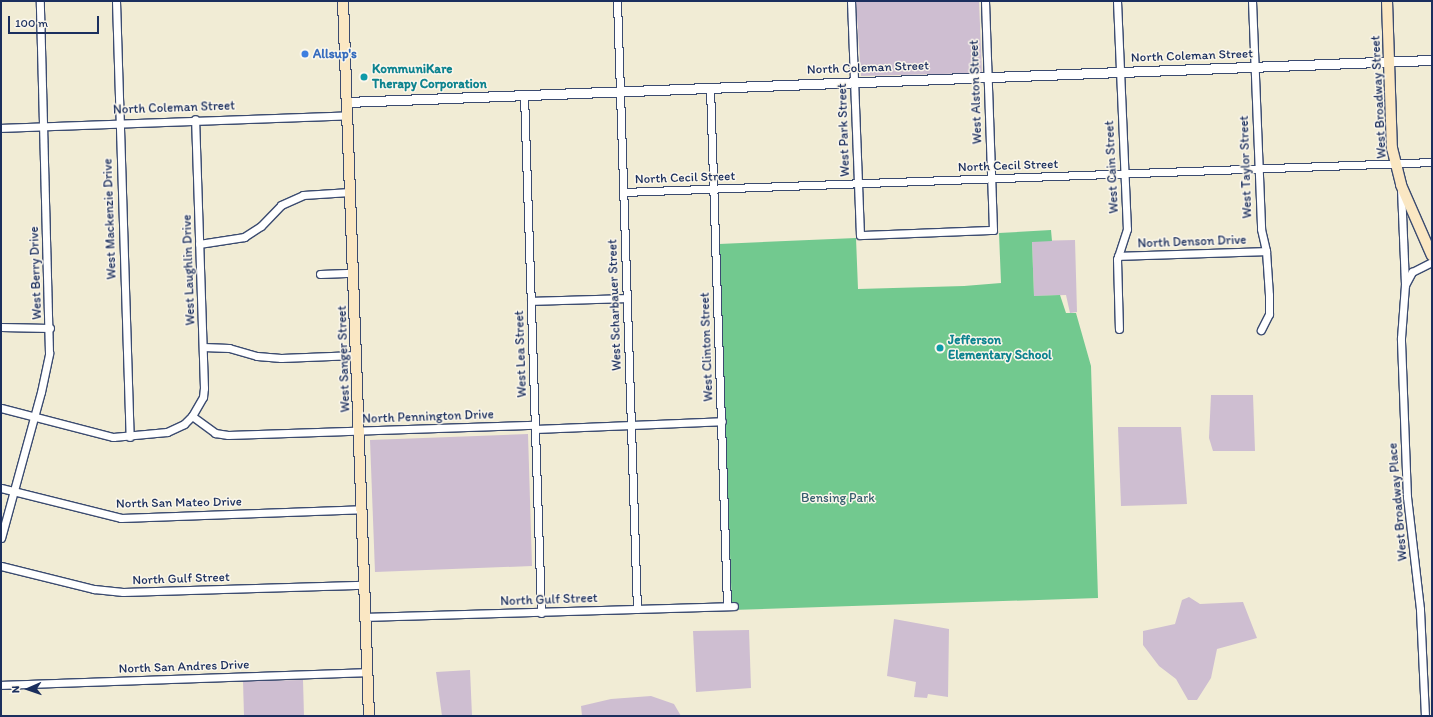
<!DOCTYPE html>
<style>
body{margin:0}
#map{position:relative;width:1433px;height:717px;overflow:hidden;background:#f1ecd5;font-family:Itim,sans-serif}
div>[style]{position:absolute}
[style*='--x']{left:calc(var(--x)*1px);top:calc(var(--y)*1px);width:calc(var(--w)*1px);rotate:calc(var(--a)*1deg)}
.industrial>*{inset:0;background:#cebed1}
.green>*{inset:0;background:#72c98f}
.roads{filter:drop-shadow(1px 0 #3b4b70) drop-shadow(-1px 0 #3b4b70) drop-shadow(0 1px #3b4b70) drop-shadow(0 -1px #3b4b70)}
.minor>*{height:7px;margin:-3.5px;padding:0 3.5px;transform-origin:3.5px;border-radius:3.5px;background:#fff}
.tertiary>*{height:9px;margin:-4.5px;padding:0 4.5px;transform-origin:4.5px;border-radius:4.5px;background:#fff}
.secondary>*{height:10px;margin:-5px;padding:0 5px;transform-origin:5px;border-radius:5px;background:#fae7c3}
.dots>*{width:11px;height:11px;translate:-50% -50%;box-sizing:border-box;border:2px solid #fbf7ec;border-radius:50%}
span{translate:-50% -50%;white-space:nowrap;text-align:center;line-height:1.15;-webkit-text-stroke:3px #fbf7ec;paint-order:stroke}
.shop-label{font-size:13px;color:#366cbe;font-weight:700}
.left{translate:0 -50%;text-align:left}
.street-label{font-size:13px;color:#1b2f5e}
.culture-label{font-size:13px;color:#0d838f;font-weight:700}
.park-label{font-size:13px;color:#355d6d}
.frame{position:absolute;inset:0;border:2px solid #1b2f5e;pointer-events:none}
.north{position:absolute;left:8px;top:669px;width:40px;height:40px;-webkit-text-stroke:3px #fbf7ec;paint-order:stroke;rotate:268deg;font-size:11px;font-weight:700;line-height:16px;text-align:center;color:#1b2f5e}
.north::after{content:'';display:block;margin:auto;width:14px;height:18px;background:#1b2f5e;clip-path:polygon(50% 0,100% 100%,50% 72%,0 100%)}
.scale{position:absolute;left:8px;top:16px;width:91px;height:18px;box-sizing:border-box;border:2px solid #1b2f5e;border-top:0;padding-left:5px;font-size:12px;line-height:14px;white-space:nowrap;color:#1b2f5e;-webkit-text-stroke:3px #fbf7ec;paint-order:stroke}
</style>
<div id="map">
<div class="industrial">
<div style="clip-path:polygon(856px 1px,979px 1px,982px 73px,861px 76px)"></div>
<div style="clip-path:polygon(1075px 240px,1077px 312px,1070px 313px,1066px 295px,1034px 296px,1032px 241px)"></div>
<div style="clip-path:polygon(1211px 395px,1253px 395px,1255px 451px,1213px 451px,1209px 438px)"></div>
<div style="clip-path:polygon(1118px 427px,1181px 427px,1187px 504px,1121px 506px)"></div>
<div style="clip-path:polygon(528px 434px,532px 566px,375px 572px,370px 440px)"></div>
<div style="clip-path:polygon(1189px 597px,1200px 604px,1243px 602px,1257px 638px,1217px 649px,1211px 678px,1197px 700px,1188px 700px,1176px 679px,1159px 666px,1143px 645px,1143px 631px,1175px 624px,1182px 600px)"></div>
<div style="clip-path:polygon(894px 619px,949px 629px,948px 697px,928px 694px,927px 698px,914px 697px,916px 682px,887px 676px)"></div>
<div style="clip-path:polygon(749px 630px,751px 688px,696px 692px,693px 631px)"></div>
<div style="clip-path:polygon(470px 670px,472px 716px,442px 716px,436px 672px)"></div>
<div style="clip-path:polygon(303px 680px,304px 716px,244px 716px,243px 681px)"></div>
<div style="clip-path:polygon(651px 696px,674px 704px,681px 716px,582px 716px,581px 706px,611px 699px)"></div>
</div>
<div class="green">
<div style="clip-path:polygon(1051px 230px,1052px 241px,1032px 242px,1034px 296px,1060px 295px,1066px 313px,1076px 313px,1091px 366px,1098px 598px,732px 610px,719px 244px,856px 238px,858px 289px,964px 286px,1001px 283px,999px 233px)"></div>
</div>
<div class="roads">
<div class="minor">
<div style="--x:116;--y:1;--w:436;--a:88.2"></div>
<div style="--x:617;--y:1;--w:608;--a:88.12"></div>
<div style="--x:851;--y:1;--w:234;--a:87.8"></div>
<div style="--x:860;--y:235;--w:133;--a:-2.2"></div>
<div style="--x:993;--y:230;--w:229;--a:-92"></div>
<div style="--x:1117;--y:1;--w:228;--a:87.5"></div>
<div style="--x:1127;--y:229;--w:32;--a:108"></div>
<div style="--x:1117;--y:259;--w:70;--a:88.4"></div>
<div style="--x:1252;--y:1;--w:228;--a:87.7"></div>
<div style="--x:1261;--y:229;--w:23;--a:77"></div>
<div style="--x:1266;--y:251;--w:44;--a:86.1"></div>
<div style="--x:1269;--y:295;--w:19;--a:90"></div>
<div style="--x:1269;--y:314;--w:18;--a:117"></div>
<div style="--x:710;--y:87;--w:519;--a:88.12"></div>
<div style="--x:524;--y:94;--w:519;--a:88.12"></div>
<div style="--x:1;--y:128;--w:347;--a:-2.1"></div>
<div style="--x:1401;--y:189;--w:96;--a:87.6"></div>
<div style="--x:623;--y:192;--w:810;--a:-2.12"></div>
<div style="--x:199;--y:244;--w:46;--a:-8.8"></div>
<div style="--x:244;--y:237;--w:20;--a:-33"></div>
<div style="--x:261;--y:226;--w:29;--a:-46"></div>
<div style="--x:281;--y:205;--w:24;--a:-24"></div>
<div style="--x:303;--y:195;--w:47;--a:-3.7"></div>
<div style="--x:1118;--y:256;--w:148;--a:-1.9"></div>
<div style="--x:320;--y:274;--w:33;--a:-2"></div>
<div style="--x:531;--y:301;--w:95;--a:-1.8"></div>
<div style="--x:1;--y:327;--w:49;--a:1.2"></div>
<div style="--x:203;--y:347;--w:26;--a:2"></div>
<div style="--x:229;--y:348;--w:29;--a:16"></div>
<div style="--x:257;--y:356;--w:24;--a:5"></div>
<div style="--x:281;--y:358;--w:75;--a:-2.3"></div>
<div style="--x:1;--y:408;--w:116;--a:14.5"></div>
<div style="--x:113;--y:437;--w:54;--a:-5.3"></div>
<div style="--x:167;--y:432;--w:19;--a:-25"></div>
<div style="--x:184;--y:424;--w:11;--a:-45"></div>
<div style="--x:192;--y:416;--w:22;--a:-60"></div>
<div style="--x:203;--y:397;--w:9;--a:-84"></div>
<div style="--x:204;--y:388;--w:269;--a:-91.9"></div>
<div style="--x:192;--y:416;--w:29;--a:36"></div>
<div style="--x:215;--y:433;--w:13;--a:9"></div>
<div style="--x:228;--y:435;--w:307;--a:-1.9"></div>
<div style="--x:535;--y:429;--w:187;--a:-2.4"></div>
<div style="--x:1;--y:488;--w:124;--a:14"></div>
<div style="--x:121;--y:518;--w:241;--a:-2.1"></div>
<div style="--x:1;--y:538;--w:151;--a:-74.7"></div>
<div style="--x:41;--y:392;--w:40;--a:-78"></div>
<div style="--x:49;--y:353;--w:352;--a:-91.5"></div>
<div style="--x:1;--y:566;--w:96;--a:13.9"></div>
<div style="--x:94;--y:589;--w:29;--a:6"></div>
<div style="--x:123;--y:592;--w:241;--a:-1.7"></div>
<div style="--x:366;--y:617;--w:368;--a:-1.7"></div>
<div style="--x:1;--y:685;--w:367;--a:-2"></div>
<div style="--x:1425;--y:716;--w:107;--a:-92.7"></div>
<div style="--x:1420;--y:609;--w:113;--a:-96.6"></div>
<div style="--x:1407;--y:497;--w:159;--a:-92.2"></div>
<div style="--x:1401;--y:338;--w:53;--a:-85.7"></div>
<div style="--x:1405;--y:285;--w:15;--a:-62"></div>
<div style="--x:1412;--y:272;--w:22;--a:-27"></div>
</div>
<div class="tertiary">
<div style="--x:347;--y:102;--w:1086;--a:-2.22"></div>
</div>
<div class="secondary">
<div style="--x:343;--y:1;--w:715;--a:87.92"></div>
<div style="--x:1387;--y:1;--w:147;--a:88.1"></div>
<div style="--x:1392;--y:148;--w:38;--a:76"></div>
<div style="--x:1401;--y:185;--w:77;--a:66.4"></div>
</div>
</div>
<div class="dots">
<div style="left:305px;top:54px;background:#3f7fe0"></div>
<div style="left:364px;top:77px;background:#0f9aa8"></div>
<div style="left:940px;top:348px;background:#0f9aa8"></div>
</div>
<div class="shop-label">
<span class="left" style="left:313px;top:54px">Allsup's</span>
</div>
<div class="street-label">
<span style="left:1192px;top:56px;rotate:-2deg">North Coleman Street</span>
<span style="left:868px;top:68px;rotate:-2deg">North Coleman Street</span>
<span style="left:976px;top:92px;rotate:-92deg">West Alston Street</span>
<span style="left:1379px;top:97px;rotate:-93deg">West Broadway Street</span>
<span style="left:174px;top:108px;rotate:-2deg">North Coleman Street</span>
<span style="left:844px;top:130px;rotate:-92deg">West Park Street</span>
<span style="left:1008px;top:166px;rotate:-2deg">North Cecil Street</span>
<span style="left:1112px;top:167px;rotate:-93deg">West Cain Street</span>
<span style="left:1246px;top:167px;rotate:-92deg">West Taylor Street</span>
<span style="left:685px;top:178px;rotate:-2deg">North Cecil Street</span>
<span style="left:110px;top:219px;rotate:-92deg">West Mackenzie Drive</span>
<span style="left:1192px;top:242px;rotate:-2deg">North Denson Drive</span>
<span style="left:189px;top:270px;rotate:-92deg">West Laughlin Drive</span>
<span style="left:36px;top:273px;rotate:-92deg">West Berry Drive</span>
<span style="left:615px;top:305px;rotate:-92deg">West Scharbauer Street</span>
<span style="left:707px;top:347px;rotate:-92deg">West Clinton Street</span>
<span style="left:521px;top:354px;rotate:-92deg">West Lea Street</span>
<span style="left:344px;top:359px;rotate:-92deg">West Sanger Street</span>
<span style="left:428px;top:417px;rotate:-2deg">North Pennington Drive</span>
<span style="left:1398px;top:502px;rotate:-95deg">West Broadway Place</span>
<span style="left:179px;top:503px;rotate:-1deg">North San Mateo Drive</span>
<span style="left:181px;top:579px;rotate:-2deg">North Gulf Street</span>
<span style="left:549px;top:600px;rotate:-2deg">North Gulf Street</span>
<span style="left:184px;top:667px;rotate:-2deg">North San Andres Drive</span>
</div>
<div class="culture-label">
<span class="left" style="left:372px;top:77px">KommuniKare<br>Therapy Corporation</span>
<span class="left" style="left:948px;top:348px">Jefferson<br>Elementary School</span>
</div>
<div class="park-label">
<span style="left:838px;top:498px">Bensing Park</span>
</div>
<div class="frame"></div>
<div class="north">N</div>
<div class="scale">100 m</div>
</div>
